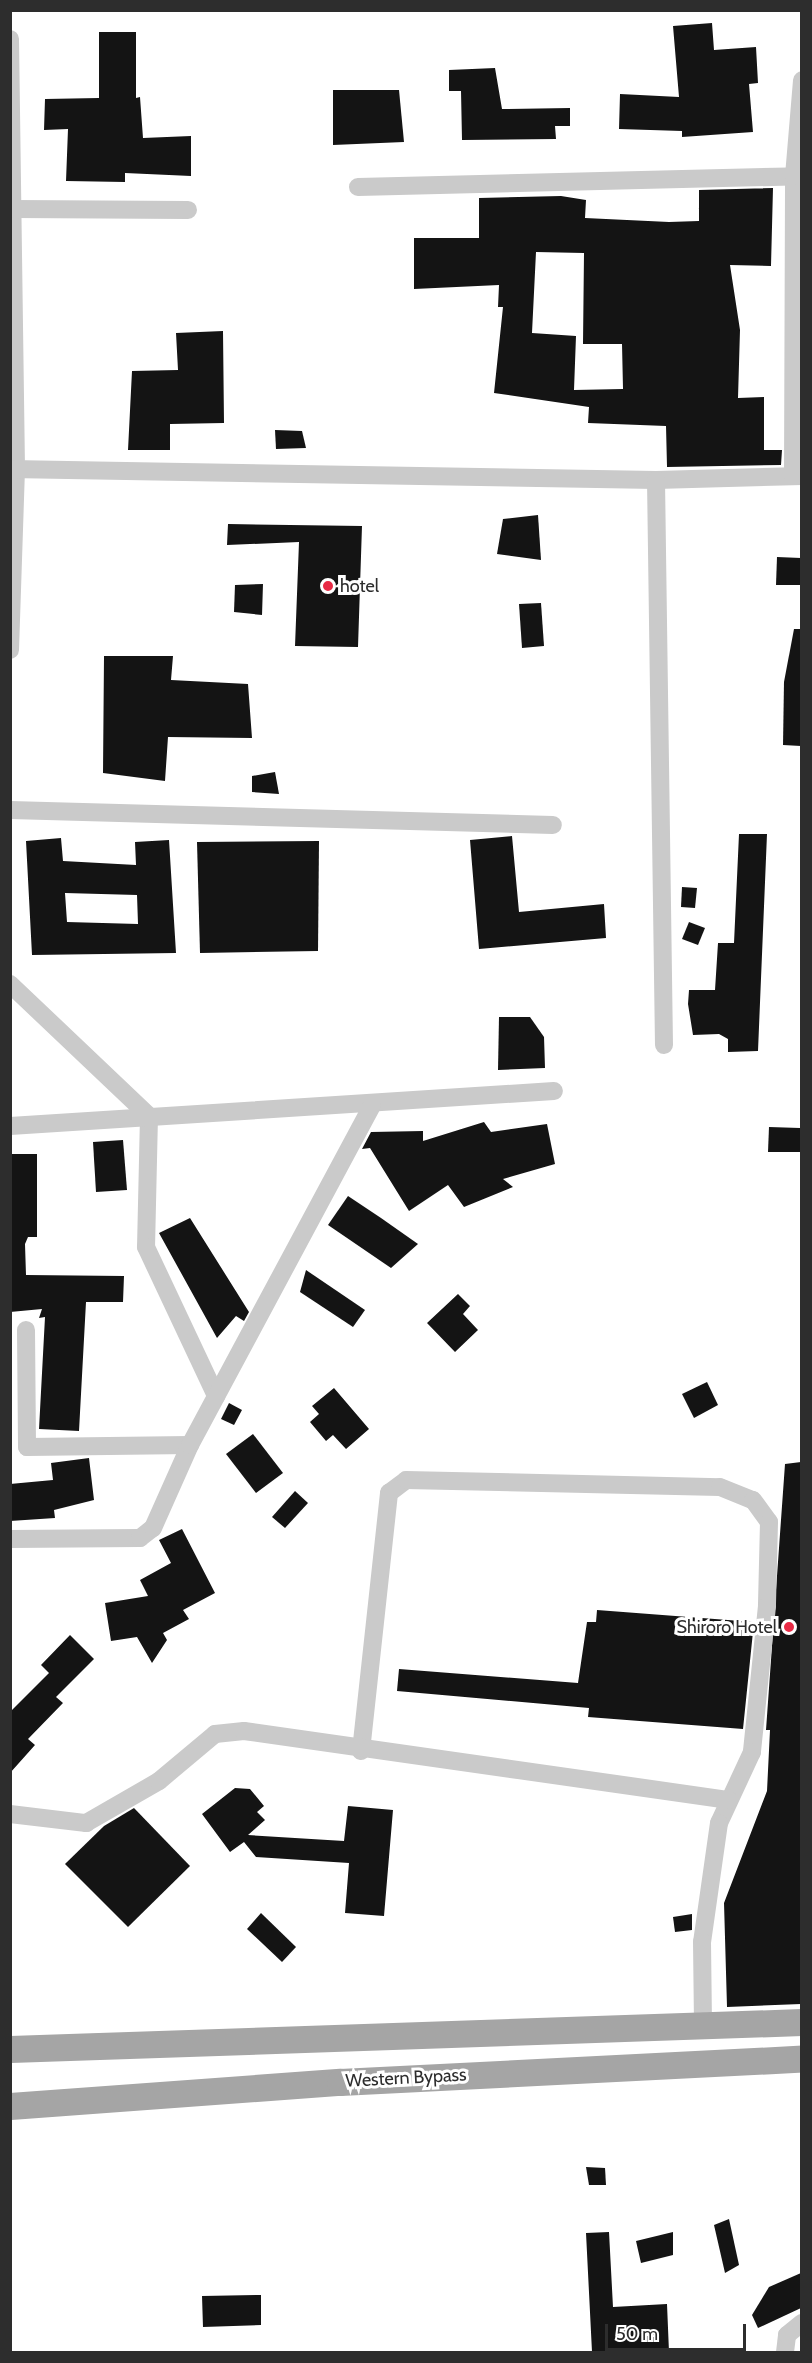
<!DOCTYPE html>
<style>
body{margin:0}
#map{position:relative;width:812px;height:2363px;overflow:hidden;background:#fff;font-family:Cabin,sans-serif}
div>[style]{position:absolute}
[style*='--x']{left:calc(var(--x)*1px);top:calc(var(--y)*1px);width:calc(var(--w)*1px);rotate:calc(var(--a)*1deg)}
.building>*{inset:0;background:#141414}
.street>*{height:18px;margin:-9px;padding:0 9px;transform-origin:9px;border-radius:9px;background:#cacaca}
.primary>*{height:27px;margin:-13.5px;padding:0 13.5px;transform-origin:13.5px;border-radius:13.5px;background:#a5a5a5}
.dots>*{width:16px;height:16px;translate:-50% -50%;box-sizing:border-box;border:3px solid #fff;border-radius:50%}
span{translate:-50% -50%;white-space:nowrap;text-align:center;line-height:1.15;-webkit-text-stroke:6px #fff;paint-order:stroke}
.poi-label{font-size:18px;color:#2d2d2d}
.left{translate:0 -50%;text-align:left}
.right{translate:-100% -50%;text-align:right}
.street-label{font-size:18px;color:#2d2d2d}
.frame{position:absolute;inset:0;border:12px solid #2d2d2d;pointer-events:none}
.scale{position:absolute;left:605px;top:2324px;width:141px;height:27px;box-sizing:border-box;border:3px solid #2d2d2d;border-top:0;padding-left:8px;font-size:18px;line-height:21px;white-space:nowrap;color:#2d2d2d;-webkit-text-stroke:4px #fff;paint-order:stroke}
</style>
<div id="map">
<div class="building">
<div style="clip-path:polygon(712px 23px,714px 50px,756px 47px,758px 83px,749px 84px,753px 132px,682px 137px,682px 131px,619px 129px,620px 94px,679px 97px,673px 26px)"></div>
<div style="clip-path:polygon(99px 32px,136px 32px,136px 98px,140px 97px,143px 138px,191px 136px,191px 176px,125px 173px,125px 182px,66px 181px,68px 129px,44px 130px,45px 99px,99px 98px)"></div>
<div style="clip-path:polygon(495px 68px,502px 109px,570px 108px,570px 126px,555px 126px,556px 139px,462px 140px,461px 91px,449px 91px,449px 70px)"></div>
<div style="clip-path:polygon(333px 90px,399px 90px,404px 142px,333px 145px)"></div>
<div style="clip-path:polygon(evenodd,773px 188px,771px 266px,730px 265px,740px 330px,738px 398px,764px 397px,764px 450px,782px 450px,781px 465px,667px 467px,666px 426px,588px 423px,589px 407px,494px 393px,503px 307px,498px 307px,499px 285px,414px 289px,414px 238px,479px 238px,479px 198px,561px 196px,586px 200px,585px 218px,669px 222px,699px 221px,699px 190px,773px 188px,536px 252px,584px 253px,583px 344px,622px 344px,623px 389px,574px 390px,576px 336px,532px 333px,536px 252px)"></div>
<div style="clip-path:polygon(223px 331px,224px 423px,170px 424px,170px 450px,128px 450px,132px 371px,178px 370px,176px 333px)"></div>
<div style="clip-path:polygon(275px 430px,302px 431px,306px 448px,276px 449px)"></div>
<div style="clip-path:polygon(538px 515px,541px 560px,497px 554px,503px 519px)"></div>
<div style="clip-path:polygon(228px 524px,362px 526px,358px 647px,295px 646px,299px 542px,227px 545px)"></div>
<div style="clip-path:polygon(777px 557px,801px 558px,801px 585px,776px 585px)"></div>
<div style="clip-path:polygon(263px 584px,262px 615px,234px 612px,235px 585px)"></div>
<div style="clip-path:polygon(541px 603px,544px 646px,522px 648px,519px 604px)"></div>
<div style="clip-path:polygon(794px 629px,801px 629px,801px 746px,783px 745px,784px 682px)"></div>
<div style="clip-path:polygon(104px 656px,173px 656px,171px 680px,248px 684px,252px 738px,168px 737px,165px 781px,103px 773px)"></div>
<div style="clip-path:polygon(275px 772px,279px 794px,252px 792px,252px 776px)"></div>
<div style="clip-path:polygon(739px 834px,767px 834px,758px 1051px,728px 1052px,728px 1039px,719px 1034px,693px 1035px,688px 1004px,689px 990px,715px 990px,718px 943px,734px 943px)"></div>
<div style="clip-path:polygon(512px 836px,519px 912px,604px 904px,606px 938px,479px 949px,470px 840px)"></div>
<div style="clip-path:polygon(evenodd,61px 838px,63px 861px,136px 865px,135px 842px,169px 840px,176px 953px,32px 955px,26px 841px,61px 838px,65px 893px,137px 895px,138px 924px,67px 922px,65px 893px)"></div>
<div style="clip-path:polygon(319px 841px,318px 951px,200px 953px,197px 842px)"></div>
<div style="clip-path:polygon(682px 887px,697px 888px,695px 908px,681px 907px)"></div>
<div style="clip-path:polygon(689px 922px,705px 928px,698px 945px,682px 939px)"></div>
<div style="clip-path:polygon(499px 1017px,530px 1017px,544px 1037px,545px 1068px,498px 1070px)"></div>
<div style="clip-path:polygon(484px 1122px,491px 1132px,547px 1124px,555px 1164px,503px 1179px,513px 1187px,464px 1207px,448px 1185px,409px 1211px,370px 1148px,362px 1149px,371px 1132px,423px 1131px,423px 1141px)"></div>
<div style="clip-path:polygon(769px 1127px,800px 1128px,800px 1152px,768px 1152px)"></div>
<div style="clip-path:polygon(123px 1140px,127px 1190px,96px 1192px,93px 1142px)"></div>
<div style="clip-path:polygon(11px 1154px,37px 1154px,37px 1237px,28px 1237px,25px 1244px,26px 1275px,124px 1276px,123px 1302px,86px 1302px,79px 1431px,39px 1429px,45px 1317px,39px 1318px,42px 1309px,10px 1312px)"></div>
<div style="clip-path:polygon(348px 1196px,381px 1218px,418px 1244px,391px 1268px,328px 1225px)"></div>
<div style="clip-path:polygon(190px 1218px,249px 1312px,244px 1321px,236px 1316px,217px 1338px,159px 1233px)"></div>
<div style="clip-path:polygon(306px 1270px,365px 1310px,353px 1327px,300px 1292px)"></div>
<div style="clip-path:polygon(458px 1294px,470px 1306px,463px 1314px,478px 1330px,455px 1352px,427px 1323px)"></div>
<div style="clip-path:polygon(707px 1382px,718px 1405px,694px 1418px,682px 1394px)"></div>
<div style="clip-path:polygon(334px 1388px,369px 1429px,346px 1449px,333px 1435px,326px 1441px,310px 1422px,319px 1414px,312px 1406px)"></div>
<div style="clip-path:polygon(229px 1403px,242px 1410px,234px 1425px,221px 1419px)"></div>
<div style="clip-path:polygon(253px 1434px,283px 1473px,256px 1493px,226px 1454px)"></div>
<div style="clip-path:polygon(89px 1458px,94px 1500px,54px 1510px,55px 1518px,10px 1521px,10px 1484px,53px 1480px,51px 1463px)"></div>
<div style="clip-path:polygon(801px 1462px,801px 2004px,727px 2007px,724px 1903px,767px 1791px,770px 1730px,766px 1730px,785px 1464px)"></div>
<div style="clip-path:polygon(295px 1491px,308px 1503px,285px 1528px,272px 1517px)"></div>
<div style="clip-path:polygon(182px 1529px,215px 1593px,183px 1610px,189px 1619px,163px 1633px,167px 1640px,152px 1663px,137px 1637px,111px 1641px,105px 1603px,148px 1596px,140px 1580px,171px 1563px,159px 1540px)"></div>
<div style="clip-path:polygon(597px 1610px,754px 1622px,743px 1729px,588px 1717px,589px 1708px,397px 1691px,399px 1669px,578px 1683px,587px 1622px,596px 1622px)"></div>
<div style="clip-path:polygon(70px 1635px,94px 1659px,56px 1697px,63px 1703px,28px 1739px,35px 1745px,10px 1773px,10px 1712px,49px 1673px,41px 1665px)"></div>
<div style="clip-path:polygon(235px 1788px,250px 1789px,264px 1806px,257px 1812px,265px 1820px,248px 1835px,344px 1841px,348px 1806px,393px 1810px,384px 1916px,345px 1913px,349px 1863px,256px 1857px,244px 1842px,230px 1852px,202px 1814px)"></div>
<div style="clip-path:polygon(134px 1808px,190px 1866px,128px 1927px,65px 1864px,104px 1826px)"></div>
<div style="clip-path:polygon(261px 1913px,296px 1947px,282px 1962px,247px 1929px)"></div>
<div style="clip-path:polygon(692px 1914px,692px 1930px,675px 1932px,673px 1917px)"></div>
<div style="clip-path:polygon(586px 2167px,605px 2168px,606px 2185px,589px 2185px)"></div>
<div style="clip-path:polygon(729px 2219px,739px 2265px,725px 2273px,714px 2225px)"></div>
<div style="clip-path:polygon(609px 2232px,613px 2307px,667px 2304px,669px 2352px,592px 2352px,586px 2233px)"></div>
<div style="clip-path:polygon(673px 2232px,673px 2255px,641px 2263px,636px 2241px)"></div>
<div style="clip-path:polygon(801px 2273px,801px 2308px,758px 2328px,752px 2315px,769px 2287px)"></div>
<div style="clip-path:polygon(261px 2295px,261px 2325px,203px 2327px,202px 2296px)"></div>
</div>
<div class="street">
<div style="--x:10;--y:39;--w:430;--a:89.2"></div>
<div style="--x:16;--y:469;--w:181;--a:91.9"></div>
<div style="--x:358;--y:187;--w:444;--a:-1.4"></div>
<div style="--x:13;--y:209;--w:175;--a:0.3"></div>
<div style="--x:10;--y:469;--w:646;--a:0.98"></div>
<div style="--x:656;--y:480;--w:146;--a:-1.6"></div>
<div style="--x:793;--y:476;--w:300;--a:-89.8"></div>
<div style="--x:794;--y:176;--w:96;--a:-85.2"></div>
<div style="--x:656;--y:480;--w:565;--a:89.19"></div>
<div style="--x:10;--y:810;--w:543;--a:1.58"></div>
<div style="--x:10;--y:984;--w:192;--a:43.5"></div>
<div style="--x:149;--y:1116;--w:131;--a:91.3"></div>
<div style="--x:146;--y:1247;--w:165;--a:64.8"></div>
<div style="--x:10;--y:1126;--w:545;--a:-3.68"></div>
<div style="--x:26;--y:1330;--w:117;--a:89.5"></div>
<div style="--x:27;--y:1447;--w:163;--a:-0.7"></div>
<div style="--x:10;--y:1539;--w:130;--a:-0.4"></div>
<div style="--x:140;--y:1538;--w:16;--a:-38"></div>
<div style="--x:153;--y:1528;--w:91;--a:-66"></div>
<div style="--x:190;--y:1445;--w:385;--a:-61.8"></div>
<div style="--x:361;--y:1751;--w:260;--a:-83.8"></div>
<div style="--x:389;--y:1493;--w:21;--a:-37"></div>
<div style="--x:406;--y:1480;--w:314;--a:1.3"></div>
<div style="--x:720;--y:1487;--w:35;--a:22"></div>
<div style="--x:753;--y:1500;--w:27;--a:54"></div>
<div style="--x:769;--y:1522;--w:84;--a:91.4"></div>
<div style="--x:767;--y:1606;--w:147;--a:95.9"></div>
<div style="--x:752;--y:1752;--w:78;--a:114.9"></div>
<div style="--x:719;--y:1823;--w:120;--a:98.1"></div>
<div style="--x:702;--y:1942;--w:85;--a:89.3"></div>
<div style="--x:10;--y:1814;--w:77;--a:6.8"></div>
<div style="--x:86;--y:1823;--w:84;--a:-29.9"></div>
<div style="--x:159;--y:1781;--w:73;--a:-40"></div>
<div style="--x:215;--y:1734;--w:29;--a:-6"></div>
<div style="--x:244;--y:1731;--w:490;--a:8.1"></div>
<div style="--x:785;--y:2352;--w:17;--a:-83"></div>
<div style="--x:787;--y:2335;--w:19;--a:-39"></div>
</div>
<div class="primary">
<div style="--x:10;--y:2049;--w:792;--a:-1.95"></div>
<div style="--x:10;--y:2106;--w:331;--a:-4.2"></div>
<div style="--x:340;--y:2082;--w:463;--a:-2.9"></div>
</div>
<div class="dots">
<div style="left:328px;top:586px;background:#e82a45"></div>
<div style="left:789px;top:1627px;background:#e82a45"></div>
</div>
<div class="poi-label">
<span class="left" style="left:340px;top:586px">hotel</span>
<span class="right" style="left:777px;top:1627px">Shiroro Hotel</span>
</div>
<div class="street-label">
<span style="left:406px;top:2078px;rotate:-3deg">Western Bypass</span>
</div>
<div class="frame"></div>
<div class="scale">50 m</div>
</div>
